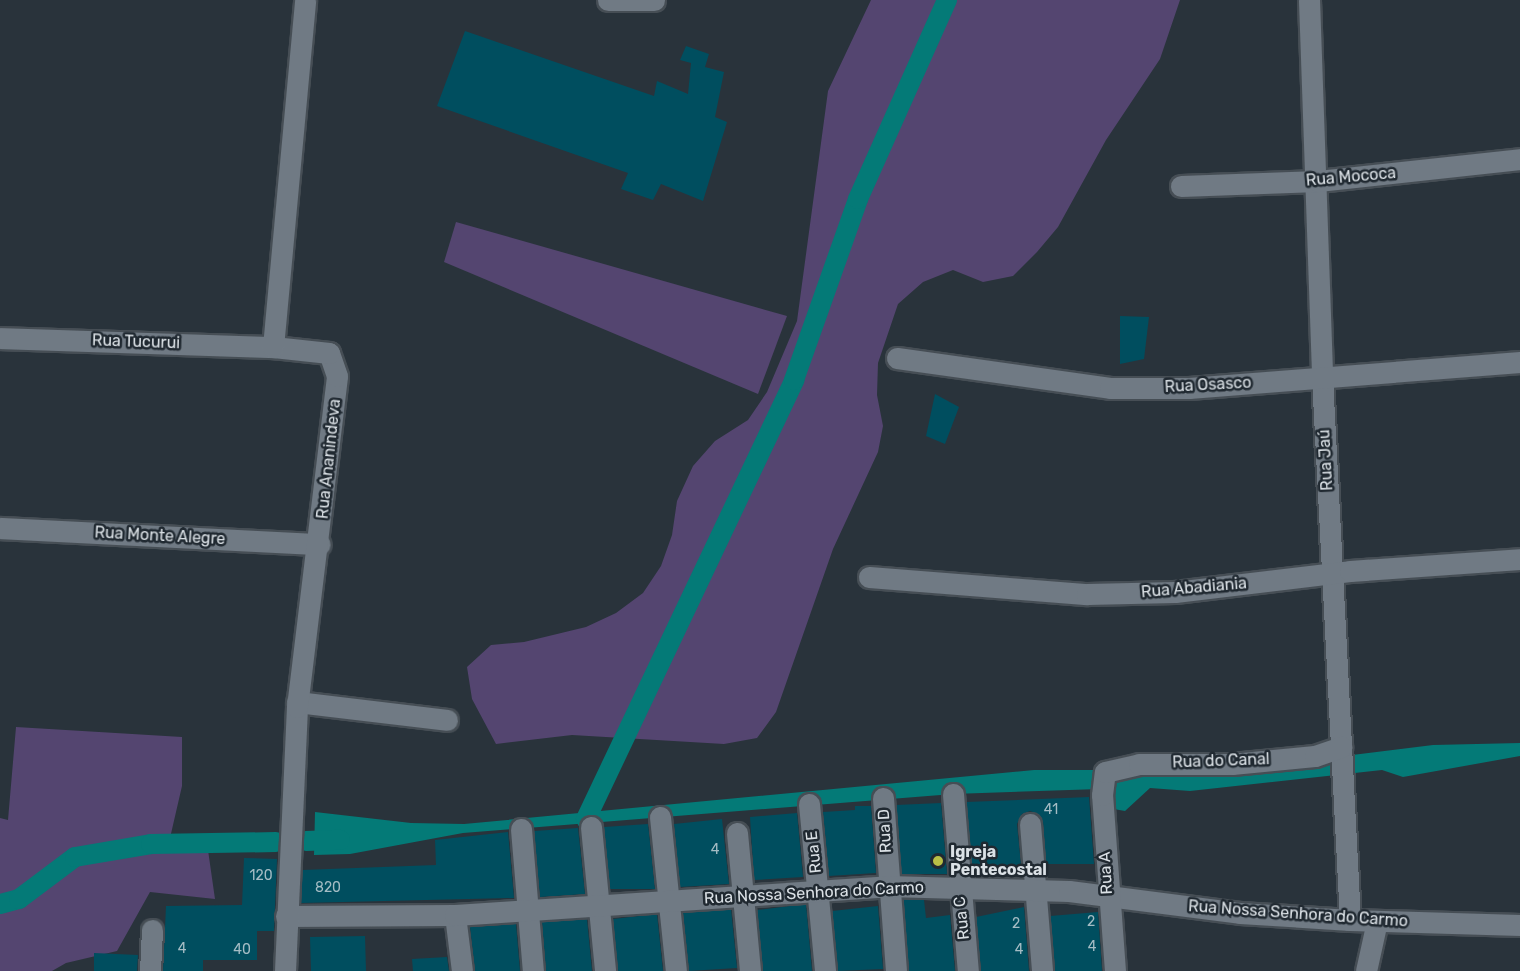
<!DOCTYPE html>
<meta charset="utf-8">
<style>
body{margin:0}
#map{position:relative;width:1520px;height:971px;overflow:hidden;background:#29333b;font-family:Rubik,sans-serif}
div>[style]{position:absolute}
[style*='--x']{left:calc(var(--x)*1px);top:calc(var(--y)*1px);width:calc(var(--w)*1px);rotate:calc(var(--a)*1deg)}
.green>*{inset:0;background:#544570}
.water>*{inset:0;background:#047a77}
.canal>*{height:20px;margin:-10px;padding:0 10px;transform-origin:10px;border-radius:10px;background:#047a77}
.building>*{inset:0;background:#004e5f}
.roads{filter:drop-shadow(2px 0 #464e55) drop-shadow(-2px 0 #464e55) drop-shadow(0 2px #464e55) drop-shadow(0 -2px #464e55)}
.minor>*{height:21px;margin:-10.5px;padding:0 10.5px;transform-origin:10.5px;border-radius:10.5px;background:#707a84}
.dots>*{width:16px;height:16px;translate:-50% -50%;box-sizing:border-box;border:3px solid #202931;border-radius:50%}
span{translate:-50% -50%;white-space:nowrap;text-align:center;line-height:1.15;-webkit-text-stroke:5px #202931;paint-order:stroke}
.number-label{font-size:14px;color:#a4bcc4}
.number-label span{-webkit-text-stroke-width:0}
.street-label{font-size:16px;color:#dbe1e6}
.poi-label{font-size:16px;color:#dbe1e6;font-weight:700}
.left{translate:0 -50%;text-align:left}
</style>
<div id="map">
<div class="green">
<div style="clip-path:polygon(871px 0,1180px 0,1160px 59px,1106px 140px,1058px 227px,1037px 252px,1013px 276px,983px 282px,953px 270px,923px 282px,898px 304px,878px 363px,877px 395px,883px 426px,878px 452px,833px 549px,776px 712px,757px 738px,724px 744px,572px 735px,496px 744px,472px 699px,467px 667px,491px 645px,524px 642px,586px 627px,616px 613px,643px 593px,661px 566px,672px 535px,677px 501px,693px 466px,715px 441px,748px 420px,767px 392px,797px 321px,828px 91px)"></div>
<div style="clip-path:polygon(456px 222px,787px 316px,758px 394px,444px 262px)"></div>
<div style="clip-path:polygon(16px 727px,182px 737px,182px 786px,167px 851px,208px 850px,215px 899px,150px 892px,117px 951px,66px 963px,52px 971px,0 971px,0 818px,8px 820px)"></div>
</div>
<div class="water">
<div style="clip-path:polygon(1520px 743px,1520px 756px,1403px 777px,1382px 770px,1190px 791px,1150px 788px,1125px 811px,1108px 808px,1100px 789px,953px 794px,463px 833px,350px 854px,314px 855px,315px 812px,411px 823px,464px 824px,1034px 770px,1231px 770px,1433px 745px)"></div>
</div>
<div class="canal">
<div style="--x:586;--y:819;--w:486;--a:-64.6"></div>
<div style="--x:794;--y:380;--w:192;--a:-70.5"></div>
<div style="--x:858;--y:199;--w:218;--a:-65.9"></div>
<div style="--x:306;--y:841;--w:34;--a:-2"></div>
<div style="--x:0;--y:904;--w:20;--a:-15"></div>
<div style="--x:19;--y:899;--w:70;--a:-36.9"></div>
<div style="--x:75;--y:857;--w:77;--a:-9.7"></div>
<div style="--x:151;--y:844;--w:125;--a:-0.9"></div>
</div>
<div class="building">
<div style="clip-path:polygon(465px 31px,654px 96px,657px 81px,688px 94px,691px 63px,680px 60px,686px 46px,709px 54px,705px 67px,724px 72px,715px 117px,727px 122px,703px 201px,661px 184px,653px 200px,621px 189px,628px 173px,437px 106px)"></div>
<div style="clip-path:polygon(1120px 316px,1149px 317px,1144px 359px,1120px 364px)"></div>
<div style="clip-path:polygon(935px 394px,959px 407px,945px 444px,926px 436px)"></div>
<div style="clip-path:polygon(1089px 797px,1094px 864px,1046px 864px,1043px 822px,1036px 813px,1030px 811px,1022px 814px,1017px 824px,1021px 865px,972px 868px,966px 802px)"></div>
<div style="clip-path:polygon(941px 803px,947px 874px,901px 874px,896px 805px)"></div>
<div style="clip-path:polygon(855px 806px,871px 806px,876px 873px,829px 876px,823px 812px,855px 810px)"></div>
<div style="clip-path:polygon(797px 813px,803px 877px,754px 880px,750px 817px)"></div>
<div style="clip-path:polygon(722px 819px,729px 884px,680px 887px,674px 824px)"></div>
<div style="clip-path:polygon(648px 824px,655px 889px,610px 889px,604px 827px)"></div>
<div style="clip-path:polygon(578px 828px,585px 894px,540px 897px,534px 831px)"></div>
<div style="clip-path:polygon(508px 832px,514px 898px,301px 903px,302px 870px,436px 865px,435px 840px)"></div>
<div style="clip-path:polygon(244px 858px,277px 859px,274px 931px,257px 931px,257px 960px,203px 960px,203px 971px,163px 971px,166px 906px,242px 905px)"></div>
<div style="clip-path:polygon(903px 899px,924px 900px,926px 918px,950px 915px,955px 971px,909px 971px)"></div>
<div style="clip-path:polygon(806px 904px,812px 971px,763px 971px,757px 910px)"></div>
<div style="clip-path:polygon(878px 906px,883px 969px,838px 971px,832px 911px)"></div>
<div style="clip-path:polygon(1024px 907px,1029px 971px,981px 971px,976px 917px)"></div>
<div style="clip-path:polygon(731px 909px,737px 968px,689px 971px,683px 913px)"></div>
<div style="clip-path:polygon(1098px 912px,1102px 971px,1055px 971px,1050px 916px)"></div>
<div style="clip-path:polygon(657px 914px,663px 971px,618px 971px,613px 919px)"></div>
<div style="clip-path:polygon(587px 919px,592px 971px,546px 971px,542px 922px)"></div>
<div style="clip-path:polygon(516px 924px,520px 971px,475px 971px,470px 927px)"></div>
<div style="clip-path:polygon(365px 936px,366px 971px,311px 971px,310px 937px)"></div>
<div style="clip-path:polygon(94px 953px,138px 955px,137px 971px,94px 971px)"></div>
<div style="clip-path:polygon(447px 957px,449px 971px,413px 971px,412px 959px)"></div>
</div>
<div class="roads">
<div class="minor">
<div style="--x:608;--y:0;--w:46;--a:0"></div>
<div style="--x:1309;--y:0;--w:377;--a:88"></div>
<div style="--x:1322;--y:377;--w:544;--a:87.05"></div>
<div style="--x:1181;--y:186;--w:137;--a:-2.1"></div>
<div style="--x:1318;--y:181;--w:203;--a:-6.2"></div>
<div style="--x:0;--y:338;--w:273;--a:1.9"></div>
<div style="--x:897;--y:358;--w:215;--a:8"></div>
<div style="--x:1110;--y:388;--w:79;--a:0"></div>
<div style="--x:1189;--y:388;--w:332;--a:-4.5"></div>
<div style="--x:0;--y:528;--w:320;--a:2.9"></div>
<div style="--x:869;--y:577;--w:219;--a:4.5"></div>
<div style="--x:1087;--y:594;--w:88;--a:-1.3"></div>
<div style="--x:1175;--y:592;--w:176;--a:-6.8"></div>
<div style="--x:1350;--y:571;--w:170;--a:-4"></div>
<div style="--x:297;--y:702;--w:151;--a:6.8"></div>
<div style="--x:953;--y:794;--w:178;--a:85.2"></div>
<div style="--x:883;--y:798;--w:173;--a:85.7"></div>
<div style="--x:809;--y:804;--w:168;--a:84.5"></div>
<div style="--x:660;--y:817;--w:155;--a:84.1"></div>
<div style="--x:1030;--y:824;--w:147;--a:85.3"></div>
<div style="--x:591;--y:827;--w:145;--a:84.4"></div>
<div style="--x:521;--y:829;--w:143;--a:85.2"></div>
<div style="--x:737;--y:833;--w:139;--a:84.6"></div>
<div style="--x:455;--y:915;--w:56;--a:82.9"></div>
<div style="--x:286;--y:916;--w:169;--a:-0.3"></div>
<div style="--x:455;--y:915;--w:434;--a:-3.8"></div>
<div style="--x:888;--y:886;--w:181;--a:1.6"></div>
<div style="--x:1069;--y:891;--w:172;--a:7.3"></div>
<div style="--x:1240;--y:913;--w:110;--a:3.6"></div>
<div style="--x:1350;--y:920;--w:170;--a:1.7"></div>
<div style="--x:150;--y:971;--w:41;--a:-87.2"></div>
<div style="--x:285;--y:971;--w:264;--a:-87.4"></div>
<div style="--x:297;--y:707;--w:333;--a:-83.1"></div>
<div style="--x:337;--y:376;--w:24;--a:-109"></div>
<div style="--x:329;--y:353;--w:56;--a:-173.9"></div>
<div style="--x:273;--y:347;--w:348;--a:-84.7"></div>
<div style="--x:1115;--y:971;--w:176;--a:-94.2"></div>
<div style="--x:1102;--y:795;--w:23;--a:-83"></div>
<div style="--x:1105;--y:772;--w:35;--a:-13"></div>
<div style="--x:1139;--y:764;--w:93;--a:0"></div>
<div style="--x:1232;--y:764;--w:83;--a:-5.5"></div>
<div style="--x:1315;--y:756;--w:28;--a:-19"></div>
<div style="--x:1366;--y:971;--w:51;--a:-77.6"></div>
</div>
</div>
<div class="dots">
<div style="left:938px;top:861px;background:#b9c046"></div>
</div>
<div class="number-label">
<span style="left:1051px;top:810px">41</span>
<span style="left:715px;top:850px">4</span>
<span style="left:261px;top:876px">120</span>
<span style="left:328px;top:888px">820</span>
<span style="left:1091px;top:922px">2</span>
<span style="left:1016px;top:924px">2</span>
<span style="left:1092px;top:947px">4</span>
<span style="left:182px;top:949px">4</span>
<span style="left:242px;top:950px">40</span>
<span style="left:1019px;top:950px">4</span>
</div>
<div class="street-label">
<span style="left:1351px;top:177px;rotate:-5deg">Rua Mococa</span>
<span style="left:136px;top:342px;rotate:2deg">Rua Tucurui</span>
<span style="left:1208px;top:385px;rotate:-3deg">Rua Osasco</span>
<span style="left:329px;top:459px;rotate:-84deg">Rua Ananindeva</span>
<span style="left:1326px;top:460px;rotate:-93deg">Rua Jaú</span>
<span style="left:160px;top:536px;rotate:3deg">Rua Monte Alegre</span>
<span style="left:1194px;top:588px;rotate:-5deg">Rua Abadiania</span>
<span style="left:1221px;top:761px;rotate:-2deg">Rua do Canal</span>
<span style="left:885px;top:831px;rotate:-93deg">Rua D</span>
<span style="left:814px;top:852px;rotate:-96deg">Rua E</span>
<span style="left:1106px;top:873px;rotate:-93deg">Rua A</span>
<span style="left:814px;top:893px;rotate:-3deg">Rua Nossa Senhora do Carmo</span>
<span style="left:1298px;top:914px;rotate:4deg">Rua Nossa Senhora do Carmo</span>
<span style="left:962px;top:918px;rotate:-96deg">Rua C</span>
</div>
<div class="poi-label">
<span class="left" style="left:950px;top:861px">Igreja<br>Pentecostal</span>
</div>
</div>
